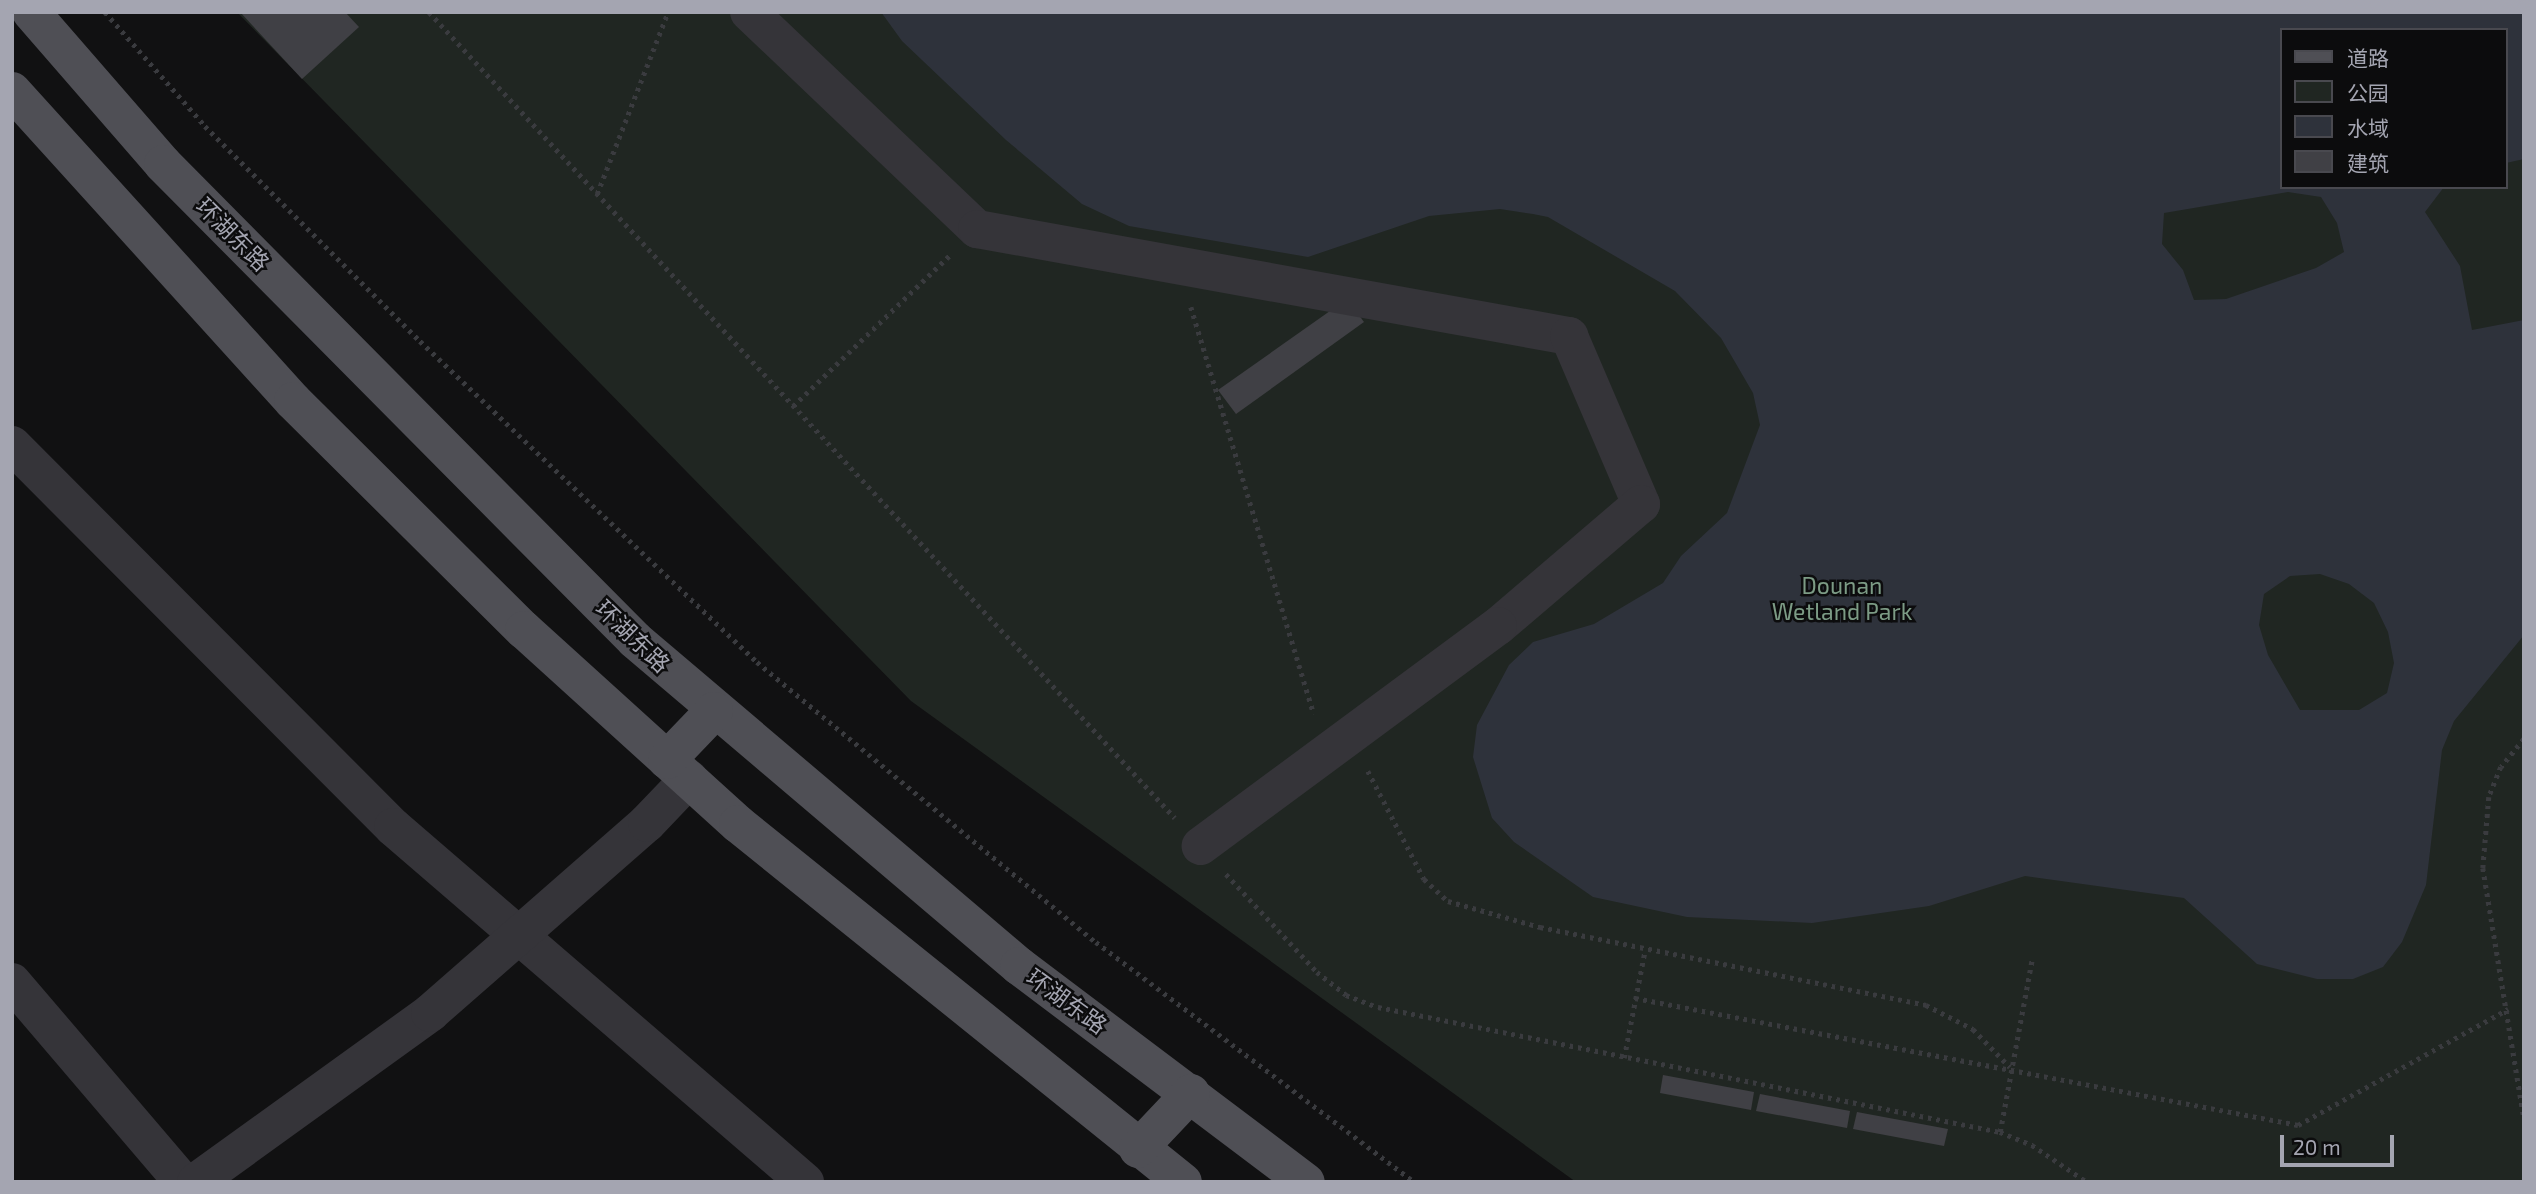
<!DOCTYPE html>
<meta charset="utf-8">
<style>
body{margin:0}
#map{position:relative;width:2536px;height:1194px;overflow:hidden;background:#111112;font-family:"Exo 2","Noto Sans SC",sans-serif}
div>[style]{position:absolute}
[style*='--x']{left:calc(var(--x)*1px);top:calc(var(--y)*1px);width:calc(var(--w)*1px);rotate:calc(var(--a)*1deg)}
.green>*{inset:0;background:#202622}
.water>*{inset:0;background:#2e323b}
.building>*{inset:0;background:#404045}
.path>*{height:4.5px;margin-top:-2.25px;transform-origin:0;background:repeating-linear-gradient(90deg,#3a3b3f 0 3.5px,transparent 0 8.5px)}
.minor>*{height:38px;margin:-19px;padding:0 19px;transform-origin:19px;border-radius:19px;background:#353439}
.major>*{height:38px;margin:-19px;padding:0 19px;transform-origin:19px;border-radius:19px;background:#4f4f55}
span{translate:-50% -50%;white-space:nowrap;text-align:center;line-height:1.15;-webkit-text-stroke:5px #0c0c0d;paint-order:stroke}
.street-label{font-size:23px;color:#a4a5b1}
.park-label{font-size:23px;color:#7c9b85}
.frame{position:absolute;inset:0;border:14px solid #a4a5b1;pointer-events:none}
.legend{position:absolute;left:2280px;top:28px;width:228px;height:161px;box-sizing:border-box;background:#0c0c0d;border:2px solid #49494f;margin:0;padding:9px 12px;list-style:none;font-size:21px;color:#a4a5b1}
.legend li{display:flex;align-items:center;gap:14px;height:35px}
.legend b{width:35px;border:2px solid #49494f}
.scale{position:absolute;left:2280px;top:1135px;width:114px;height:32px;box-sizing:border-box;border:4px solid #a4a5b1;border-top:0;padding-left:9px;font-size:21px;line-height:24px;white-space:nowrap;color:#a4a5b1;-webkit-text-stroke:5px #0c0c0d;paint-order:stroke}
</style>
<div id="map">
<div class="green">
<div style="clip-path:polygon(evenodd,237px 12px,2524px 12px,2524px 1182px,1576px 1182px,911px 701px,237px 12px,2282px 30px,2506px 30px,2506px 187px,2282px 187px,2282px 30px)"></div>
</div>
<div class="water">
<div style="clip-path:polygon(evenodd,881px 12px,2524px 12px,2524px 159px,2506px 163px,2506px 30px,2282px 30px,2282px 187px,2444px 187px,2425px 212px,2460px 266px,2472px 330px,2524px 320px,2524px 635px,2454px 721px,2442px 750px,2426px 885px,2402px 942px,2383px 967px,2353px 979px,2317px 979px,2257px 964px,2184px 898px,2025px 876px,1929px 906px,1812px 923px,1687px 917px,1593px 897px,1514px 842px,1492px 818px,1473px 757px,1477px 725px,1509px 665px,1533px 642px,1594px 624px,1663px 583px,1681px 556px,1727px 513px,1760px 425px,1753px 393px,1721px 338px,1675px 291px,1548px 217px,1533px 214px,1500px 209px,1429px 216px,1308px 257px,1129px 226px,1082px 204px,1006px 140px,902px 41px,881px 12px,2288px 192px,2321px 197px,2337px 223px,2344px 252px,2316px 268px,2226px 299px,2194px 300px,2183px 270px,2162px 244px,2164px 213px,2288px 192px,881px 12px,2320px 574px,2349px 584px,2374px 603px,2388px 632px,2394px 663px,2387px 693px,2359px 710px,2300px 710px,2268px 655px,2259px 625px,2264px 594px,2290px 576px,2320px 574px)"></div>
</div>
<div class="building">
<div style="clip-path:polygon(240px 12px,345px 12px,359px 27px,302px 79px)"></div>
<div style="clip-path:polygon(1347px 299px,1364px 322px,1236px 414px,1218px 390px)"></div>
<div style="clip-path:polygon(1663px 1075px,1754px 1092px,1751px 1110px,1660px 1093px)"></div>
<div style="clip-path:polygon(1760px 1094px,1850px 1111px,1847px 1128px,1756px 1111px)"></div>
<div style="clip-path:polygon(1857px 1112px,1948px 1129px,1944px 1146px,1853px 1129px)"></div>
</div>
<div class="path">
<div style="--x:105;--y:12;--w:152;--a:48.7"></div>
<div style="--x:205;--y:126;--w:304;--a:45"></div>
<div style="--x:420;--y:341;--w:465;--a:43.6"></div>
<div style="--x:757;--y:662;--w:440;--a:39.6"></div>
<div style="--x:1096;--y:942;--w:398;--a:37"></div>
<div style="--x:429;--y:12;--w:1098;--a:47.21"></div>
<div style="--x:597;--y:194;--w:195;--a:-68.7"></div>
<div style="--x:1191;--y:307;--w:425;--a:73.2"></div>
<div style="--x:793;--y:406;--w:219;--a:-43.9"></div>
<div style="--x:2524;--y:739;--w:36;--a:129"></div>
<div style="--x:2501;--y:767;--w:32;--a:112"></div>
<div style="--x:2489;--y:797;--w:71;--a:94.8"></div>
<div style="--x:2483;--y:868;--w:253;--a:80.7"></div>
<div style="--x:1368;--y:771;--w:122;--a:62.6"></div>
<div style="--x:1424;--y:879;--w:33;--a:43"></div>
<div style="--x:1448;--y:901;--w:96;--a:15.8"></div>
<div style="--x:1540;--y:927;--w:394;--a:11.4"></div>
<div style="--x:1926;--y:1005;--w:53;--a:27.1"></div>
<div style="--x:1973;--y:1029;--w:53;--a:45.8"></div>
<div style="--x:1226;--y:874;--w:134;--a:47.1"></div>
<div style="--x:1317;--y:972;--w:37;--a:38"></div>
<div style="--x:1346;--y:995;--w:34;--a:21"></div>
<div style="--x:1378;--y:1007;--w:634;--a:11.36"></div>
<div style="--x:2000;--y:1132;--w:35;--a:22"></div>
<div style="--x:2032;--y:1145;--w:66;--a:33.9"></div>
<div style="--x:1635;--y:998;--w:675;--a:10.84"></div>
<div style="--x:2298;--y:1125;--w:240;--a:-28.9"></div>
<div style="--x:1624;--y:1058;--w:110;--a:-79"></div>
<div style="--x:2000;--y:1132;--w:175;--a:-79.5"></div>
</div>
<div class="minor">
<div style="--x:749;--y:12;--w:315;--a:43.6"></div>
<div style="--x:977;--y:229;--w:602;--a:10.25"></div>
<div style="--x:1569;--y:336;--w:183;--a:66.8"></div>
<div style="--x:1641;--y:504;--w:188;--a:139.5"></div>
<div style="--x:1498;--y:626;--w:370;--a:143.5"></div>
<div style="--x:12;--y:445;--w:540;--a:45.08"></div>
<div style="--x:393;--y:827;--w:544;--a:40.75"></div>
<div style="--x:12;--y:982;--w:263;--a:49.5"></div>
<div style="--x:196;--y:1182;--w:289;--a:-35.8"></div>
<div style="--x:430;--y:1013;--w:288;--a:-41.2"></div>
<div style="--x:647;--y:823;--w:61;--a:-46.3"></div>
</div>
<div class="major">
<div style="--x:31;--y:12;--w:201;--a:49"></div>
<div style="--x:163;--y:164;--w:670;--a:45.24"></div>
<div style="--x:635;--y:640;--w:504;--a:40.33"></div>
<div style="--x:1019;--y:966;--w:359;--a:37"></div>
<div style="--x:12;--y:91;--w:418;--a:47.8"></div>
<div style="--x:293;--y:401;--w:325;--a:44.8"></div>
<div style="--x:524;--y:630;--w:289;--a:42.2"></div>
<div style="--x:738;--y:824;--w:571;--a:38.82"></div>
<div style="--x:667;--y:760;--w:68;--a:-46.2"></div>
<div style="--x:1138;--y:1149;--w:77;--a:-46.6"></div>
</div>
<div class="street-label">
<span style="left:233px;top:234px;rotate:45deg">环湖东路</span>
<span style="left:633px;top:636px;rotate:44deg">环湖东路</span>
<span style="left:1067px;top:1001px;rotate:36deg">环湖东路</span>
</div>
<div class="park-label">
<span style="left:1842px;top:598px">Dounan<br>Wetland Park</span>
</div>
<div class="frame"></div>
<ul class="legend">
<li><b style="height:9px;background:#4f4f55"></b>道路</li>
<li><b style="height:19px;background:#202622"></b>公园</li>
<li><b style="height:19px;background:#2e323b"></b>水域</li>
<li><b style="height:19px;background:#404045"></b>建筑</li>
</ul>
<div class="scale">20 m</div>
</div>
